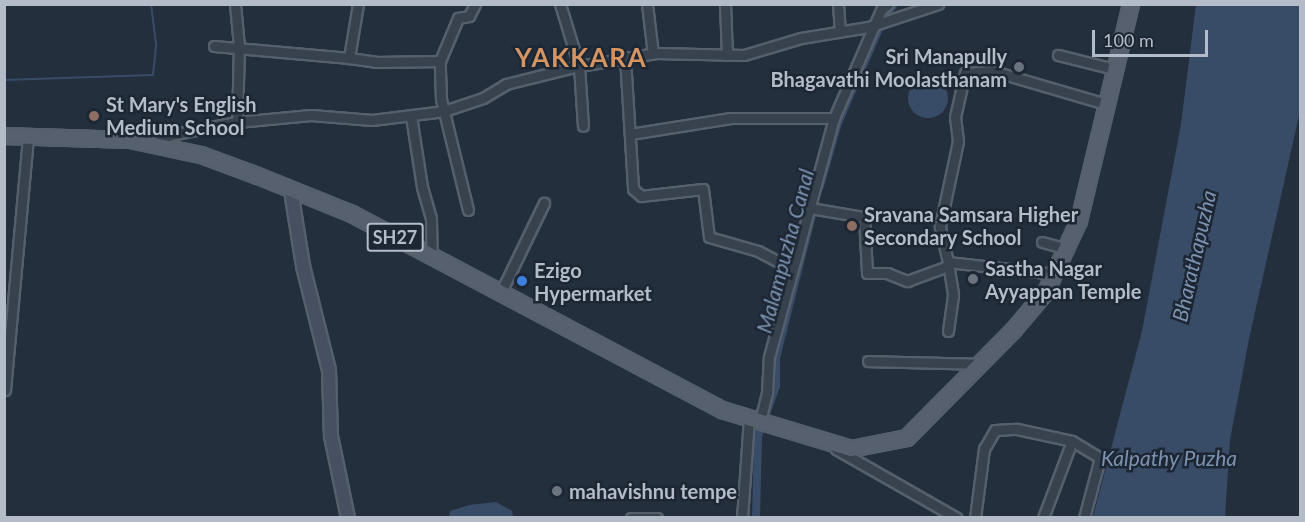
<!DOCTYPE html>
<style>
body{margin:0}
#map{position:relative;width:1305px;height:522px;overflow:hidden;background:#242f3e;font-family:Lato,sans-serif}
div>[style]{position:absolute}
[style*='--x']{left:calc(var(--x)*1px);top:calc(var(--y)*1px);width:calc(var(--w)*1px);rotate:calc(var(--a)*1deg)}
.water>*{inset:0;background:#394c67}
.round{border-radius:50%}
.stream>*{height:2px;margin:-1px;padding:0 1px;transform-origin:1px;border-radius:1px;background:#394c67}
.canal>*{height:8px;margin:-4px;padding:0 4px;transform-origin:4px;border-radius:4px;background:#394c67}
.roads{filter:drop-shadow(2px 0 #565f6c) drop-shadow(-2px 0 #565f6c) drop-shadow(0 2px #565f6c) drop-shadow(0 -2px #565f6c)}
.street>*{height:9px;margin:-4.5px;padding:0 4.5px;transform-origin:4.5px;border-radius:4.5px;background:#38414e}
.secondary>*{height:12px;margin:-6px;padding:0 6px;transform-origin:6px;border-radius:6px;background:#465061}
.primary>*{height:14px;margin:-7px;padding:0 7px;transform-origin:7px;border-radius:7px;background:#56606e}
.dots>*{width:16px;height:16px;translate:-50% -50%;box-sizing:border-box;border:3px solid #1d2633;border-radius:50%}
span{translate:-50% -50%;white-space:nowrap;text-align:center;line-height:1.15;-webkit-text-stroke:5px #1d2633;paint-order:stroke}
.shield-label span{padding:2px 4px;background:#1d2633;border:2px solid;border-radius:4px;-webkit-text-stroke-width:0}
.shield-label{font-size:18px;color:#b4bcc9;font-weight:700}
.poi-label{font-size:20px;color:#b4bcc9;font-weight:700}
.right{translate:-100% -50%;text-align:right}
.left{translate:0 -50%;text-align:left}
.water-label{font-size:21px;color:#7c92b1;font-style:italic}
.district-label{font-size:26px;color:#d59563;font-weight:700;letter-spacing:1.5px}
.frame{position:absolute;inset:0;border:6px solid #b4bcc9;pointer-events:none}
.scale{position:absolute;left:1092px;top:30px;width:116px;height:27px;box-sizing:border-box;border:3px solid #b4bcc9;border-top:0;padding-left:8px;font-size:18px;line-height:21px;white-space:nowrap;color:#b4bcc9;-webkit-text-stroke:4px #1d2633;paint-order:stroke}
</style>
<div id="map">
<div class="water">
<div style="clip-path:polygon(1196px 5px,1300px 5px,1300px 111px,1249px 339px,1230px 440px,1225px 517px,1093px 517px,1142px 331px,1181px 124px)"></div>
<div class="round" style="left:908px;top:78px;width:40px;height:40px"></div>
<div style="clip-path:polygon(496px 502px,512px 511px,513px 517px,449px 517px,450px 511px,469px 505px)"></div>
</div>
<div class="stream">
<div style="--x:4;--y:80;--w:149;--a:-1.9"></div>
<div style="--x:153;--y:75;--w:31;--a:-84"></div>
<div style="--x:156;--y:44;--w:40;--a:-97.1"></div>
</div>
<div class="canal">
<div style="--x:820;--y:186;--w:66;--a:-74.1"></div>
<div style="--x:838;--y:123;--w:116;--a:-66.5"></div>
<div style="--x:884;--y:17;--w:16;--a:-52"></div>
<div style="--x:756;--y:518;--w:82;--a:-88.6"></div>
<div style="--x:758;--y:436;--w:53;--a:-70.2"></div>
<div style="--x:776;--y:386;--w:28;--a:-90"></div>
<div style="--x:776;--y:358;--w:156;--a:-75.9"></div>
</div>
<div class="roads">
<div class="street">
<div style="--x:235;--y:4;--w:42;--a:84.6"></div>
<div style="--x:239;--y:46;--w:76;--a:91.5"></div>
<div style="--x:358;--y:4;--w:55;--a:99.5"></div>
<div style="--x:349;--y:58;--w:27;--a:8"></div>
<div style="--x:376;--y:62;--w:64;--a:-0.9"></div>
<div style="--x:560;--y:4;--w:65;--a:73"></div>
<div style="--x:579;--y:66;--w:60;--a:86.2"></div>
<div style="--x:647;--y:4;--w:50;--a:83.2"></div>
<div style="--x:725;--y:4;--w:51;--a:87.8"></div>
<div style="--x:838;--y:4;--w:26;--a:86"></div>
<div style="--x:214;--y:46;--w:136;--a:5.1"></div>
<div style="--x:1058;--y:55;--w:58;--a:14"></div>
<div style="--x:625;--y:57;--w:132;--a:86.5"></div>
<div style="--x:633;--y:189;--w:11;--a:41"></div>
<div style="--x:641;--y:196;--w:62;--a:-6.4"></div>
<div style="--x:703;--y:189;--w:48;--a:82.9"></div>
<div style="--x:709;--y:237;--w:51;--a:15.9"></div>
<div style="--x:758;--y:251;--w:38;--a:28"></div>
<div style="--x:411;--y:116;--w:72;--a:81.2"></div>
<div style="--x:422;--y:187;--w:32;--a:74"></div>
<div style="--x:431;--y:218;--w:39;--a:89"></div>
<div style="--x:630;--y:134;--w:102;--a:-9"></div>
<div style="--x:731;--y:118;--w:103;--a:0"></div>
<div style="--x:154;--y:144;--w:18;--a:-29"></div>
<div style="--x:170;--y:135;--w:68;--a:-11"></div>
<div style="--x:237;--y:122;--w:74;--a:-5.4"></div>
<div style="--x:311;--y:115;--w:61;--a:4.7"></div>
<div style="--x:372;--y:120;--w:73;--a:-7.1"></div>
<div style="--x:444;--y:111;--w:41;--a:-18.4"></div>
<div style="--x:483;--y:98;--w:27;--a:-31"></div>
<div style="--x:506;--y:84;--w:75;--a:-13.9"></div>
<div style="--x:579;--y:66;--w:78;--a:-9.6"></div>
<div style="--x:656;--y:53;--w:88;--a:1.3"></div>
<div style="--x:744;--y:55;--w:59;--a:-16.6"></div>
<div style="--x:801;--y:38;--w:68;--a:-9.3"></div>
<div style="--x:868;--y:27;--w:74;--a:-18.2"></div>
<div style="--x:810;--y:208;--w:55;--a:9.5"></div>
<div style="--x:864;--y:217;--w:56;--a:86.9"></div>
<div style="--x:867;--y:273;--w:20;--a:0"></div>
<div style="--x:887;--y:273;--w:22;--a:22"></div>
<div style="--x:907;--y:281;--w:44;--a:-20.1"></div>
<div style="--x:468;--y:210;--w:114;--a:-103.7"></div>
<div style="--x:441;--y:99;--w:38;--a:-92"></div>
<div style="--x:440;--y:61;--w:47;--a:-67.3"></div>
<div style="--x:458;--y:18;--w:11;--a:-10"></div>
<div style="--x:469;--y:16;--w:13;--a:-63"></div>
<div style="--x:1042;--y:242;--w:27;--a:15"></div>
<div style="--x:1055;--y:274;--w:108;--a:-173.6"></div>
<div style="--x:948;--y:262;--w:37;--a:-103"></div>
<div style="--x:940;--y:226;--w:87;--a:-78"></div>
<div style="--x:958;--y:141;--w:24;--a:-97"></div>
<div style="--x:955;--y:117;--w:45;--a:-77.2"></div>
<div style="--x:965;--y:73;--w:28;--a:-4"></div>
<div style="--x:993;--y:71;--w:118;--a:16.3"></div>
<div style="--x:501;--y:292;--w:99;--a:-64.2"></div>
<div style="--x:948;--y:331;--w:37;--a:-82"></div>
<div style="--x:953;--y:294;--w:32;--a:-99"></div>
<div style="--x:868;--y:361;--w:113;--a:1.5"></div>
<div style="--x:5;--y:390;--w:254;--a:-84.8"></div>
<div style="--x:760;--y:421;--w:30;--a:-76"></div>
<div style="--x:767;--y:392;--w:35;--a:-87"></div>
<div style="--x:769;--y:357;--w:248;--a:-74.8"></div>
<div style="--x:834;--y:118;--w:118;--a:-66.5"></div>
<div style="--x:881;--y:10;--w:9;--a:-41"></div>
<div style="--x:836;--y:449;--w:139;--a:29.7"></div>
<div style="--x:631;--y:518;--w:26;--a:0"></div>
<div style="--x:742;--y:518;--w:100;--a:-86"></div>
<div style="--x:975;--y:518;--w:70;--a:-82.6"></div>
<div style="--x:984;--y:449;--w:22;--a:-60"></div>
<div style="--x:995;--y:430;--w:22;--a:-3"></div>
<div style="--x:1017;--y:429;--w:56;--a:12.3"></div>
<div style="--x:1072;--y:441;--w:33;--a:31"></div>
<div style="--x:1100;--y:458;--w:62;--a:104.9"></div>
<div style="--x:1043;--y:518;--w:82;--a:-69.4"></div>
</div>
<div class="secondary">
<div style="--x:291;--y:191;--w:76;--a:80.9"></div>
<div style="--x:303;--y:266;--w:107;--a:76"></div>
<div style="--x:329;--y:370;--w:66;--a:88.3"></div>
<div style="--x:331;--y:436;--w:84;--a:78.3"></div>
</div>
<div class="primary">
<div style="--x:4;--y:136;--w:126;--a:1.8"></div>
<div style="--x:130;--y:140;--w:73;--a:11.9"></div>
<div style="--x:201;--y:155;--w:61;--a:20.2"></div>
<div style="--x:258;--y:176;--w:101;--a:22"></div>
<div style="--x:352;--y:214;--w:419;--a:27.9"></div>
<div style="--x:722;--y:410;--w:135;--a:16.8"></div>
<div style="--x:851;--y:449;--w:57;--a:-11.1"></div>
<div style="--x:907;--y:438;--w:151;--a:-45.3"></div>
<div style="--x:1013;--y:331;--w:51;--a:-49.8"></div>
<div style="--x:1046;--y:292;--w:78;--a:-65.1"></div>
<div style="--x:1079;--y:221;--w:223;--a:-76.5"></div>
</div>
</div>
<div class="dots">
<div style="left:1019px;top:67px;background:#6b7280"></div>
<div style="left:94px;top:116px;background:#8d6e63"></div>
<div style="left:852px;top:226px;background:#8d6e63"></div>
<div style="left:973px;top:279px;background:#6b7280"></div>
<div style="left:522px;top:281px;background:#3f7fe0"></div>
<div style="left:557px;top:491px;background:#6b7280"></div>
</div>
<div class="shield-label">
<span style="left:395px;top:237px">SH27</span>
</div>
<div class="poi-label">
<span class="right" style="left:1007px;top:68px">Sri Manapully<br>Bhagavathi Moolasthanam</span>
<span class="left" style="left:106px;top:116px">St Mary's English<br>Medium School</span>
<span class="left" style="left:864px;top:226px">Sravana Samsara Higher<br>Secondary School</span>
<span class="left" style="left:985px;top:280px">Sastha Nagar<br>Ayyappan Temple</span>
<span class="left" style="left:534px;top:282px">Ezigo<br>Hypermarket</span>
<span class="left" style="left:569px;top:491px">mahavishnu tempe</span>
</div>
<div class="water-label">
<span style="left:785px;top:251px;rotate:-75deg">Malampuzha Canal</span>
<span style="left:1194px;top:256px;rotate:-77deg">Bharathapuzha</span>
<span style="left:1169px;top:458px">Kalpathy Puzha</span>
</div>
<div class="district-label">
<span style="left:581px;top:58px">YAKKARA</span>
</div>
<div class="frame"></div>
<div class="scale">100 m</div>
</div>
